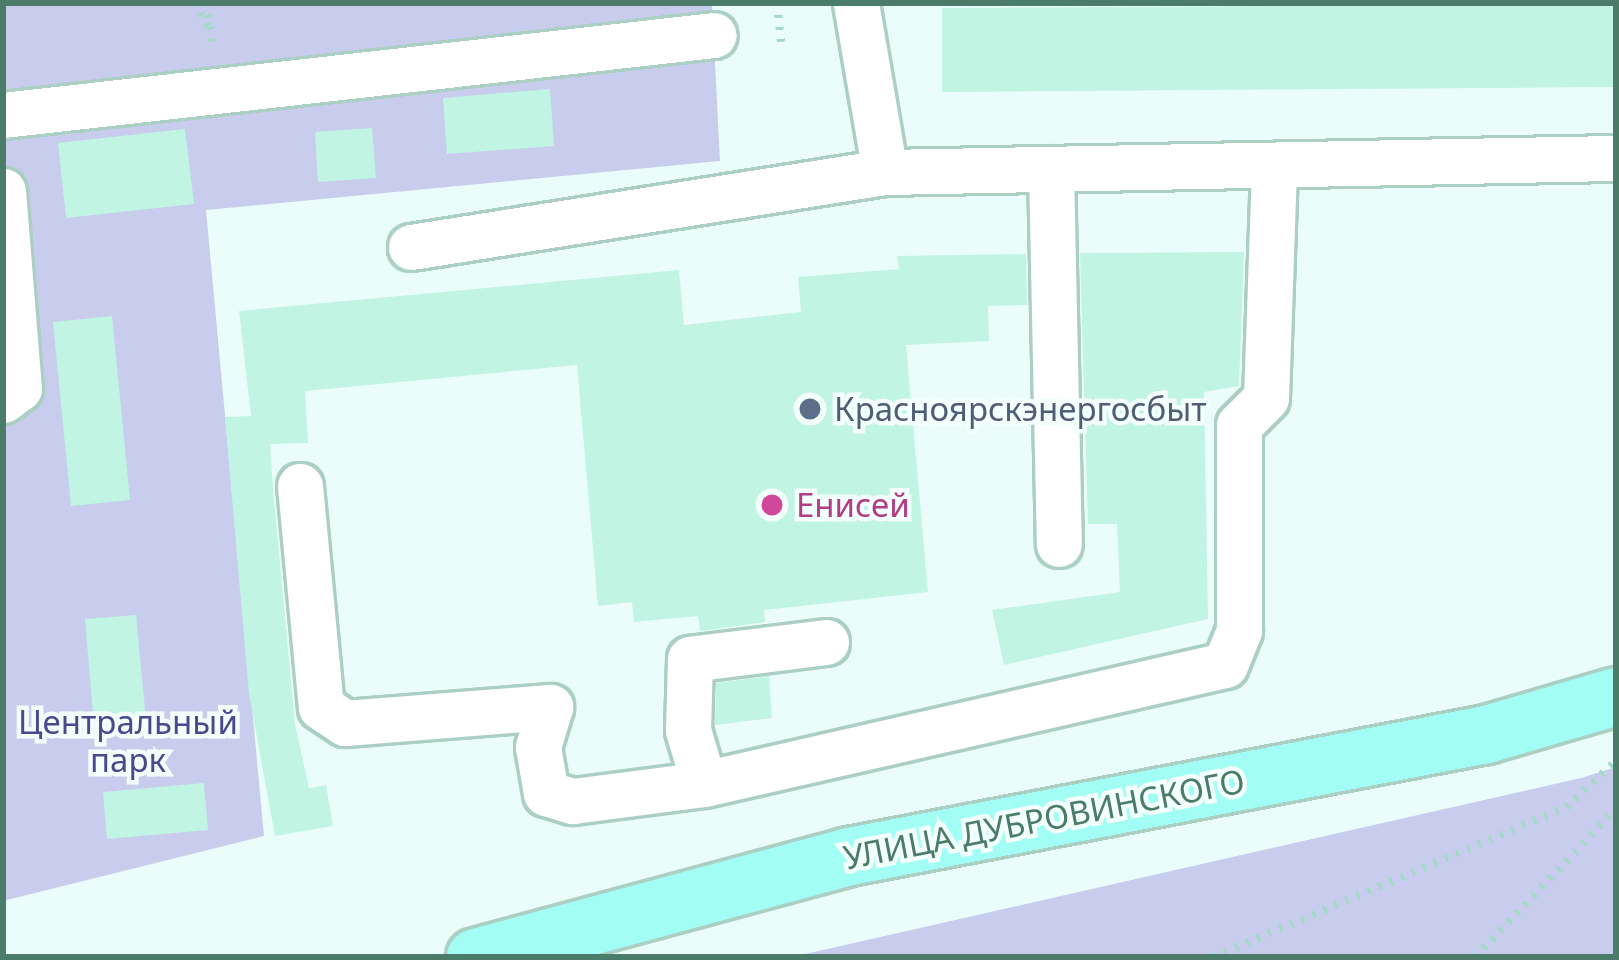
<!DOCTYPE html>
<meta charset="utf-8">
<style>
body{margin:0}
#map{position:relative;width:1619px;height:960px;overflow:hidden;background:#ebfdfb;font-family:"Noto Sans",sans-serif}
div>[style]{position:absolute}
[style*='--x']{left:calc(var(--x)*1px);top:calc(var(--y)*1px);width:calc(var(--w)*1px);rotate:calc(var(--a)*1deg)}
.green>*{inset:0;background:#c8cded}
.building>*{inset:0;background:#c1f4e3}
.path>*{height:8px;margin-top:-4px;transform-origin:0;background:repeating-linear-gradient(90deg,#a3dac8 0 3px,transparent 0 12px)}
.roads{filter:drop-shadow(3px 0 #accfc4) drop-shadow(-3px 0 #accfc4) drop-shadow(0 3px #accfc4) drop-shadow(0 -3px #accfc4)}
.minor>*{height:45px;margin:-22.5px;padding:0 22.5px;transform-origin:22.5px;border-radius:22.5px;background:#fff}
.major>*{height:57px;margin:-28.5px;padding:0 28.5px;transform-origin:28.5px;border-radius:28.5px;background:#a2fef4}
.dots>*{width:33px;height:33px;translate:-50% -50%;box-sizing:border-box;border:6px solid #f2fffd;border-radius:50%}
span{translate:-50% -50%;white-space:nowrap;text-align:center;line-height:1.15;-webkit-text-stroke:9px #f2fffd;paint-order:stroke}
.service-label{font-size:33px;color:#4e5e75}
.left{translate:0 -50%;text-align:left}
.hotel-label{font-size:33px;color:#b23c85}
.park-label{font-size:33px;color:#484a8e}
.street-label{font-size:33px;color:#4b7b69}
.frame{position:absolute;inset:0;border:6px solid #4b7b69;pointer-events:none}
</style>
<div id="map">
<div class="green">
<div style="clip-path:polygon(3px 3px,712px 3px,720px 161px,206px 210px,264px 836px,3px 901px)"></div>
<div style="clip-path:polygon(1616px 767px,1616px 957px,792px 957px,1581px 778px)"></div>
</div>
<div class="building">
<div style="clip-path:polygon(1616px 4px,1616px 87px,942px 92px,942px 8px)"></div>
<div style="clip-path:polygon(550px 89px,554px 146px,447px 154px,443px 98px)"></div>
<div style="clip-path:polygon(372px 128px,376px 178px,318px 182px,315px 132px)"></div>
<div style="clip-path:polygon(185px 129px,194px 204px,66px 218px,58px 143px)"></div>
<div style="clip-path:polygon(1244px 252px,1239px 386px,1204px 392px,1208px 619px,1004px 665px,992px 610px,1120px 592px,1117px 524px,1088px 524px,1080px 253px)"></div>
<div style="clip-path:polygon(1026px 254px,1027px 305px,988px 306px,989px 341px,906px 345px,928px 592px,764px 610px,765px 622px,700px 631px,698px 616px,634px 622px,632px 602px,598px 606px,577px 365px,305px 391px,308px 443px,270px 444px,273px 489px,295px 724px,309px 788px,326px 785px,333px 826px,275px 836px,249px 694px,225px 417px,251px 416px,239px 311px,679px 270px,684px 325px,801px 312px,798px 277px,899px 269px,897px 256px)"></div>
<div style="clip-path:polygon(112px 316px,130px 500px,71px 506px,53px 322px)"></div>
<div style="clip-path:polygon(136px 615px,146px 720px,94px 726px,85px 619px)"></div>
<div style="clip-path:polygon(769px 676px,772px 718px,715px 725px,716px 683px)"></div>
<div style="clip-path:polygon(204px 783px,208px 830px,107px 839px,103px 792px)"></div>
</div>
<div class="path">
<div style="--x:194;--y:3;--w:28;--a:58"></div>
<div style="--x:206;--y:3;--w:47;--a:81.3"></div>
<div style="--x:777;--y:3;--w:39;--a:84"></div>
<div style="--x:1213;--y:957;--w:384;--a:-23"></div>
<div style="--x:1566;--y:807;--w:68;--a:-42.6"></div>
<div style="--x:1475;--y:957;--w:204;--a:-46.4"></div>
</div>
<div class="roads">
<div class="minor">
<div style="--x:856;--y:3;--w:171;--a:80.3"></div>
<div style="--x:3;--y:115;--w:715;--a:-6.42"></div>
<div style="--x:1051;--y:169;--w:375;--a:88.8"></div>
<div style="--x:3;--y:191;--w:198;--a:85.4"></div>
<div style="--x:19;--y:388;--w:20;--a:143"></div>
<div style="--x:411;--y:247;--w:480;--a:-9"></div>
<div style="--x:885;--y:172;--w:731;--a:-1.1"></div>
<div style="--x:300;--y:486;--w:222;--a:84.6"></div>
<div style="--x:321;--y:707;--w:29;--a:34"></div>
<div style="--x:345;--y:723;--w:206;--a:-4.5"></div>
<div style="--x:550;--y:707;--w:42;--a:106.7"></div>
<div style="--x:538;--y:747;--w:47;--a:80.1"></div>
<div style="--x:546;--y:793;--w:28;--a:17"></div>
<div style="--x:573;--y:801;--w:132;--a:-7.4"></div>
<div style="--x:826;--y:642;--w:137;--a:172.9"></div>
<div style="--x:690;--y:659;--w:71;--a:91.6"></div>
<div style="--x:688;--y:730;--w:56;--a:73.5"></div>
<div style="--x:704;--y:784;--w:534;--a:-12.87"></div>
<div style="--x:1225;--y:665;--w:38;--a:-68"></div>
<div style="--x:1239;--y:630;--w:205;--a:-90"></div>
<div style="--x:1239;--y:425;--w:38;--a:-45"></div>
<div style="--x:1266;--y:398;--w:232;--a:-88"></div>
</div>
<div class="major">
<div style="--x:475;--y:957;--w:387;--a:-15.1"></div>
<div style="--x:849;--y:856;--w:649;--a:-10.84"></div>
<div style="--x:1486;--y:734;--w:135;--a:-16.3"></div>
</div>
</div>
<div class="dots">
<div style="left:810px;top:409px;background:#5c6f8a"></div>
<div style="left:772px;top:505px;background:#d1479c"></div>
</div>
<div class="service-label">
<span class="left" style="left:834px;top:409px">Красноярскэнергосбыт</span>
</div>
<div class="hotel-label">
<span class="left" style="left:796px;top:505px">Енисей</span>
</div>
<div class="park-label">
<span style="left:128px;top:741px">Центральный<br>парк</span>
</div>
<div class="street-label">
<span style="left:1044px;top:819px;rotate:-11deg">УЛИЦА ДУБРОВИНСКОГО</span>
</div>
<div class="frame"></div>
</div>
